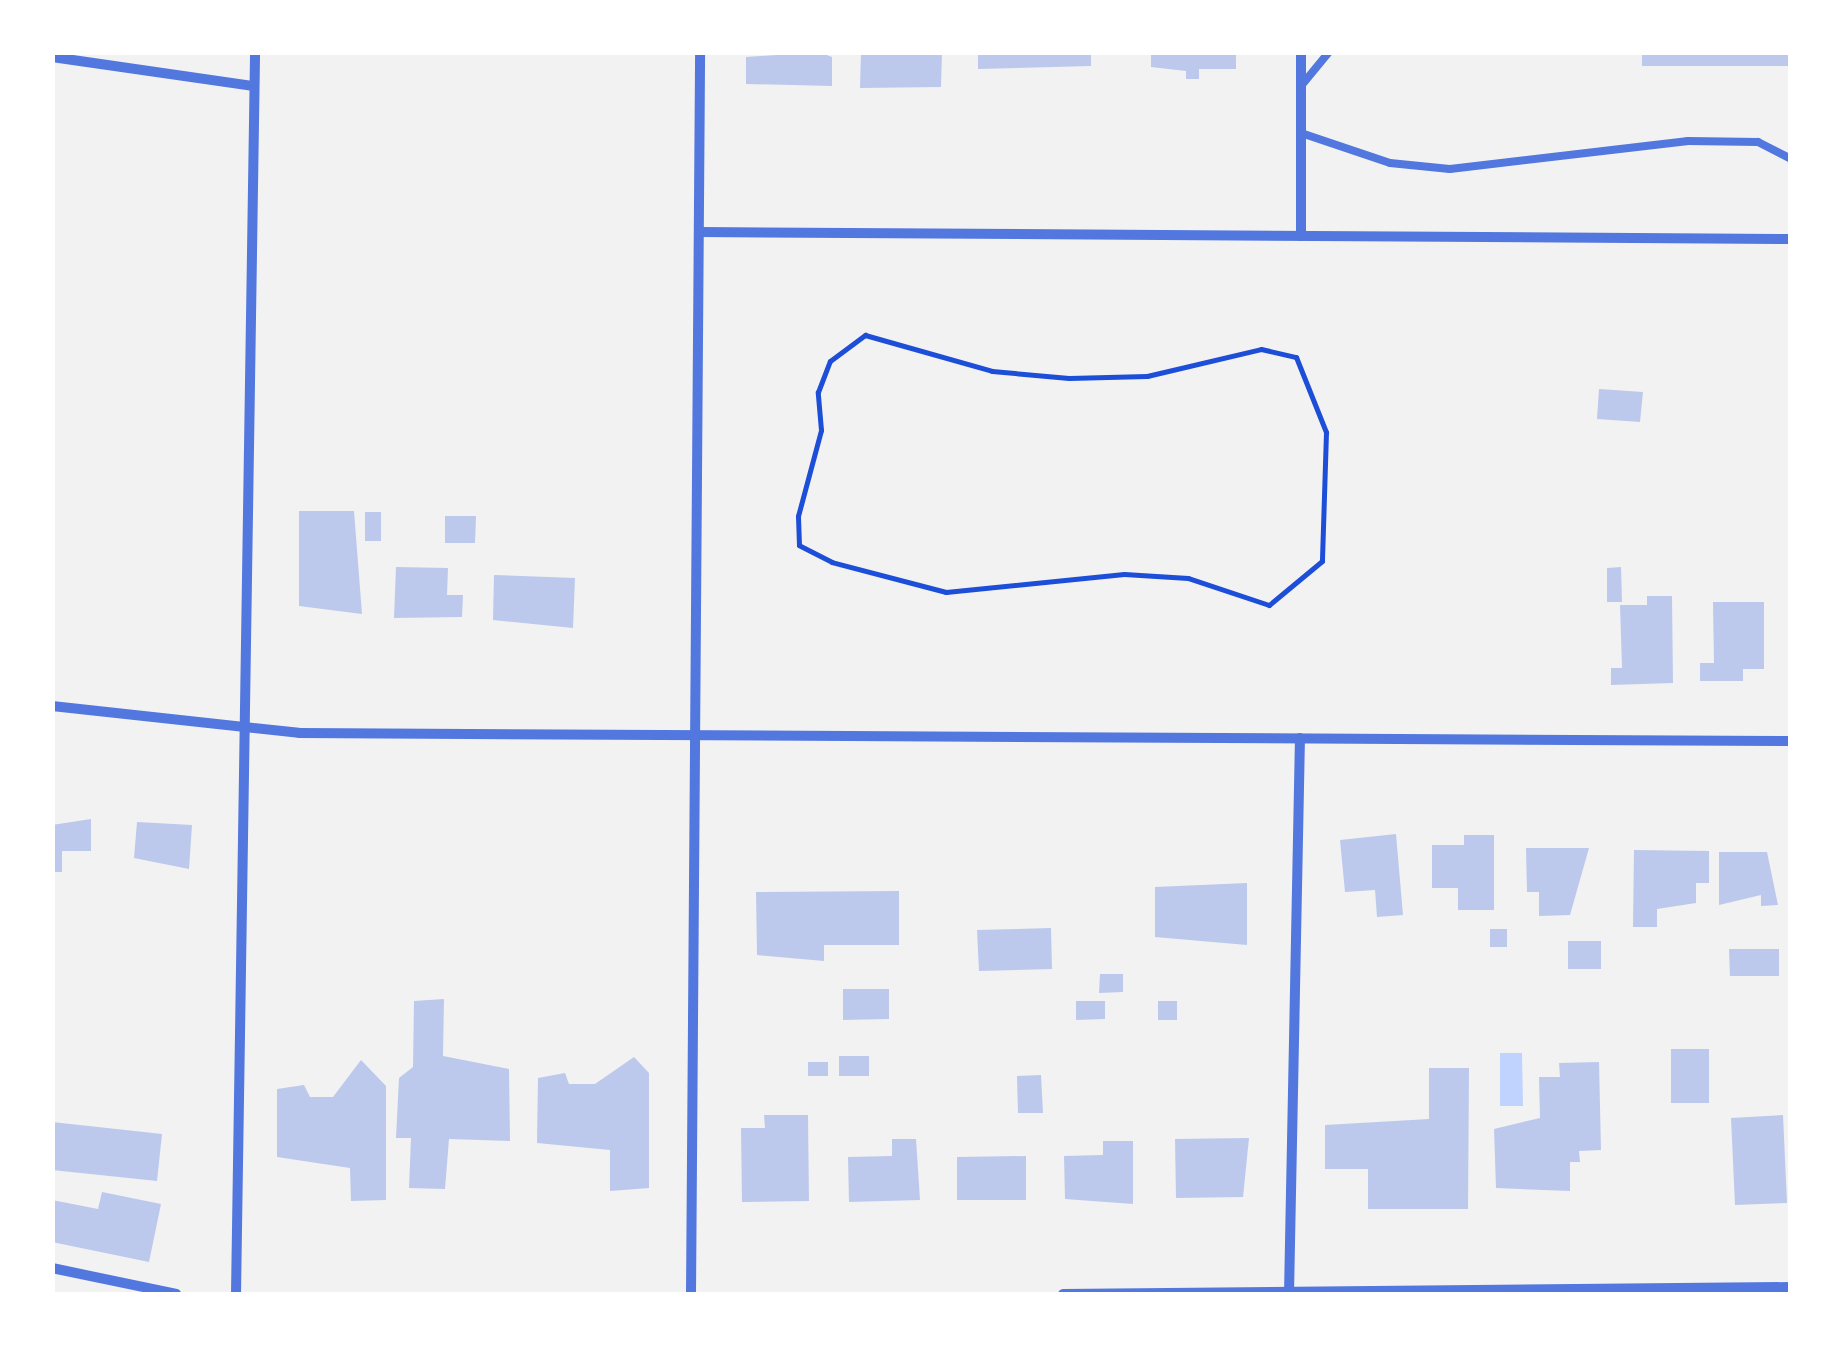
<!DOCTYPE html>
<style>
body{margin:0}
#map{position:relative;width:1843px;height:1347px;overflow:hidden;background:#f2f2f2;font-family:"Open Sans",sans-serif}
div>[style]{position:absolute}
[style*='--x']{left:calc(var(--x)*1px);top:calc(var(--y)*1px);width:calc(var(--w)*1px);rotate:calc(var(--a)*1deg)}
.water>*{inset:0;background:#bfd3fe}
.building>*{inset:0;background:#bdc9ec}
.path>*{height:5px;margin:-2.5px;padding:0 2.5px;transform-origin:2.5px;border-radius:2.5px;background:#1d4ed8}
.service>*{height:8px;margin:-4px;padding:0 4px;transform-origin:4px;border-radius:4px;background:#5277de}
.minor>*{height:10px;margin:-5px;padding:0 5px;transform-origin:5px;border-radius:5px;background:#5277de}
span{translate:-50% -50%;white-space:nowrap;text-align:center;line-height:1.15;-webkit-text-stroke:9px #fff;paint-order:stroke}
.frame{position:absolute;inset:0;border:55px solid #fff;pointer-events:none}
</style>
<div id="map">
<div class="water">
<div style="clip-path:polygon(1500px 1053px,1522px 1053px,1523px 1106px,1500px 1106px)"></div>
</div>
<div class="building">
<div style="clip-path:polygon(819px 52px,832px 57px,832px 86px,746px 84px,746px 57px)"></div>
<div style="clip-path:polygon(861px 52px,942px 52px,941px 87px,860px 88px)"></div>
<div style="clip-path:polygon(978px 52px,1091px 52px,1091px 66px,978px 69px)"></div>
<div style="clip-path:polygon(1151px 52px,1236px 52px,1236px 69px,1199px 69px,1199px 79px,1186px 79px,1186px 71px,1151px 67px)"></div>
<div style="clip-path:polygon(1642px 52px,1790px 52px,1790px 66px,1642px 66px)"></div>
<div style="clip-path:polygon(1599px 389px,1643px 392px,1640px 422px,1597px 419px)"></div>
<div style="clip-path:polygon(299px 511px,354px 511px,362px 614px,299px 606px)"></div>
<div style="clip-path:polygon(365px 512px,381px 512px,381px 541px,365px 541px)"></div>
<div style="clip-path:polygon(445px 516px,476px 516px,475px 543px,445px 543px)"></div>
<div style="clip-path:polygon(396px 567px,448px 568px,447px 595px,463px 595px,462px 617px,394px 618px)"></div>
<div style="clip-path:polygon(1621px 567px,1622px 602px,1607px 602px,1607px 568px)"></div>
<div style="clip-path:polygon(494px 575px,575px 578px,573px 628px,493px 620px)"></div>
<div style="clip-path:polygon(1647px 596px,1672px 596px,1673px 683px,1611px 685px,1611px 668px,1622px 668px,1620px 605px,1647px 605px)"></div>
<div style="clip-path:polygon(1713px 602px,1764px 602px,1764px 669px,1743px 669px,1743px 681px,1700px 681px,1700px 663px,1714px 663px)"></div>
<div style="clip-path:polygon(91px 819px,91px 851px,62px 851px,62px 872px,52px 872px,52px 825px)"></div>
<div style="clip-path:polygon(137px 822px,192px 825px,189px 869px,134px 858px)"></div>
<div style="clip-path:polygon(1396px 834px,1403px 915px,1377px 917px,1375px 890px,1345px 892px,1340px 840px)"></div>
<div style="clip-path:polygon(1464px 835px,1494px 835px,1494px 910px,1458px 910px,1458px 888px,1432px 888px,1432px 845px,1464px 845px)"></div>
<div style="clip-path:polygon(1526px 848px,1589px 848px,1570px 915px,1539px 916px,1539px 892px,1527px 892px)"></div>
<div style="clip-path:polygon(1634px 850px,1709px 851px,1709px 883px,1696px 883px,1696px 903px,1657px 909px,1657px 927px,1633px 927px)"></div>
<div style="clip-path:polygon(1719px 852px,1767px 852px,1778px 905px,1761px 906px,1761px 895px,1719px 905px)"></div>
<div style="clip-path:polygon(1247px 883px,1247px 945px,1155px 937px,1155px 887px)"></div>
<div style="clip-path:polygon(899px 891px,899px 945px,824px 945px,824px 961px,757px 955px,756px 892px)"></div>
<div style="clip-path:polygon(1051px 928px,1052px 969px,979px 971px,977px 930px)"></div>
<div style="clip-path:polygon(1490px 929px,1507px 929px,1507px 947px,1490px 947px)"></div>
<div style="clip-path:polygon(1568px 941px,1601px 941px,1601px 969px,1568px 969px)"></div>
<div style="clip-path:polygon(1729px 949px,1779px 949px,1779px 976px,1730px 976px)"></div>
<div style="clip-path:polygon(1100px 974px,1123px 974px,1123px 992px,1099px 993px)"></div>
<div style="clip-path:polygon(843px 989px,889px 989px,889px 1019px,843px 1020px)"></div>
<div style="clip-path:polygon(444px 999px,443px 1056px,509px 1069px,510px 1141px,449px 1139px,445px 1189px,409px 1188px,411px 1138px,396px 1138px,399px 1078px,413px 1067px,414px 1001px)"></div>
<div style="clip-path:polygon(1076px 1001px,1105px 1001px,1105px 1019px,1076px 1020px)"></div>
<div style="clip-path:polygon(1158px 1001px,1177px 1001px,1177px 1020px,1158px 1020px)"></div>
<div style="clip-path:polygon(1671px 1049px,1709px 1049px,1709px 1103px,1671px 1103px)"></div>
<div style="clip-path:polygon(839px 1056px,869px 1056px,869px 1076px,839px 1076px)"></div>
<div style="clip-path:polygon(634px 1057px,649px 1073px,649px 1188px,610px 1191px,610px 1150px,537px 1143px,538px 1078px,565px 1073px,569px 1084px,595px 1084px)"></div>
<div style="clip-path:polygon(361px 1060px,386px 1086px,386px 1200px,351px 1201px,350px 1168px,277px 1157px,277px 1089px,304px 1085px,310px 1097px,333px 1097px)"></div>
<div style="clip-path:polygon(808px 1062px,828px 1062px,828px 1076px,808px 1076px)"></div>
<div style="clip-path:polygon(1599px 1062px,1601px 1150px,1579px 1151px,1580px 1162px,1570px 1162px,1570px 1191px,1496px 1188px,1494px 1129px,1540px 1118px,1539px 1077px,1560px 1077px,1559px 1063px)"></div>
<div style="clip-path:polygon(1429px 1068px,1469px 1068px,1468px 1209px,1368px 1209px,1368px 1169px,1325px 1169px,1325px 1125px,1429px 1119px)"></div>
<div style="clip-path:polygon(1041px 1075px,1043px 1113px,1018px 1113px,1017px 1076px)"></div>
<div style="clip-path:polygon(764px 1115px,808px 1115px,809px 1201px,742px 1202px,741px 1128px,765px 1128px)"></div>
<div style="clip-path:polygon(1783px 1115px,1787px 1203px,1735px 1205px,1731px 1118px)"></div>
<div style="clip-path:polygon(52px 1122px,162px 1134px,157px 1181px,52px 1170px)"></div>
<div style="clip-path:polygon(1249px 1138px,1243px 1197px,1176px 1198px,1175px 1139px)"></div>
<div style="clip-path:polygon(892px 1139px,916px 1139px,920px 1200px,849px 1202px,848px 1157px,892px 1156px)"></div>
<div style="clip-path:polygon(1103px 1141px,1133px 1141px,1133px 1204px,1065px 1199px,1064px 1156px,1103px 1155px)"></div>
<div style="clip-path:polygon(1026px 1156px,1026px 1200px,957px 1200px,957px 1157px)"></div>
<div style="clip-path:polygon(102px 1192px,161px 1204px,149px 1262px,52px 1242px,52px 1200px,98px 1209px)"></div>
</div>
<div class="path">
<div style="--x:865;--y:335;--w:132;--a:15.8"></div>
<div style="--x:992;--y:371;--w:77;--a:5.2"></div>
<div style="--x:1069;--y:378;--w:78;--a:-1.5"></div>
<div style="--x:1147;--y:376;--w:117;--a:-13.3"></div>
<div style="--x:1261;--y:349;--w:36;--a:13"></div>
<div style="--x:1296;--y:357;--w:81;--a:68.2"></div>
<div style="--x:1326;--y:432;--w:129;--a:91.8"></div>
<div style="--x:1322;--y:561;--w:69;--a:140.3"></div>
<div style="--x:1269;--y:605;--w:85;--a:-161.6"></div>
<div style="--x:1188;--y:578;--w:64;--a:-176.4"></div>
<div style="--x:1124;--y:574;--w:179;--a:174.2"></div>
<div style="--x:946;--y:592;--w:118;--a:-165.3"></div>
<div style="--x:832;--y:562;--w:37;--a:-153"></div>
<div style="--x:799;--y:545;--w:29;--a:-92"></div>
<div style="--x:798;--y:516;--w:89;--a:-75"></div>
<div style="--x:821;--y:430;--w:38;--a:-95"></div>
<div style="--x:818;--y:392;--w:33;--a:-69"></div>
<div style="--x:830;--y:361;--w:44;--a:-36.6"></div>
</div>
<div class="service">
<div style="--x:1301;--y:86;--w:44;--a:-50.5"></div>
<div style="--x:1301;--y:133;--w:94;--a:18.6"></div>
<div style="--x:1390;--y:163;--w:60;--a:5.7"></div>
<div style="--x:1450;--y:169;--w:240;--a:-6.7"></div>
<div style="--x:1688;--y:141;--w:70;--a:0.8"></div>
<div style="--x:1758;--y:142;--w:36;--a:27"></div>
</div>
<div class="minor">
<div style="--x:52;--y:57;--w:204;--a:8.2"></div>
<div style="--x:700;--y:232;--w:1090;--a:0.37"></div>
<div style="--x:1301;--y:236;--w:184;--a:-90"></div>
<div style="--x:52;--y:706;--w:248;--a:6.2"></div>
<div style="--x:299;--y:733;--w:1491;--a:0.31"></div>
<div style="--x:52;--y:1268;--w:127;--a:11.8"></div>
<div style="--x:236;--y:1294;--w:1242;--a:-89.12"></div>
<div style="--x:691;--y:1294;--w:1242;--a:-89.58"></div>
<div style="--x:1063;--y:1294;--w:727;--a:-0.55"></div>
<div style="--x:1289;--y:1294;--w:556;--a:-88.87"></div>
</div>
<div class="frame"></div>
</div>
